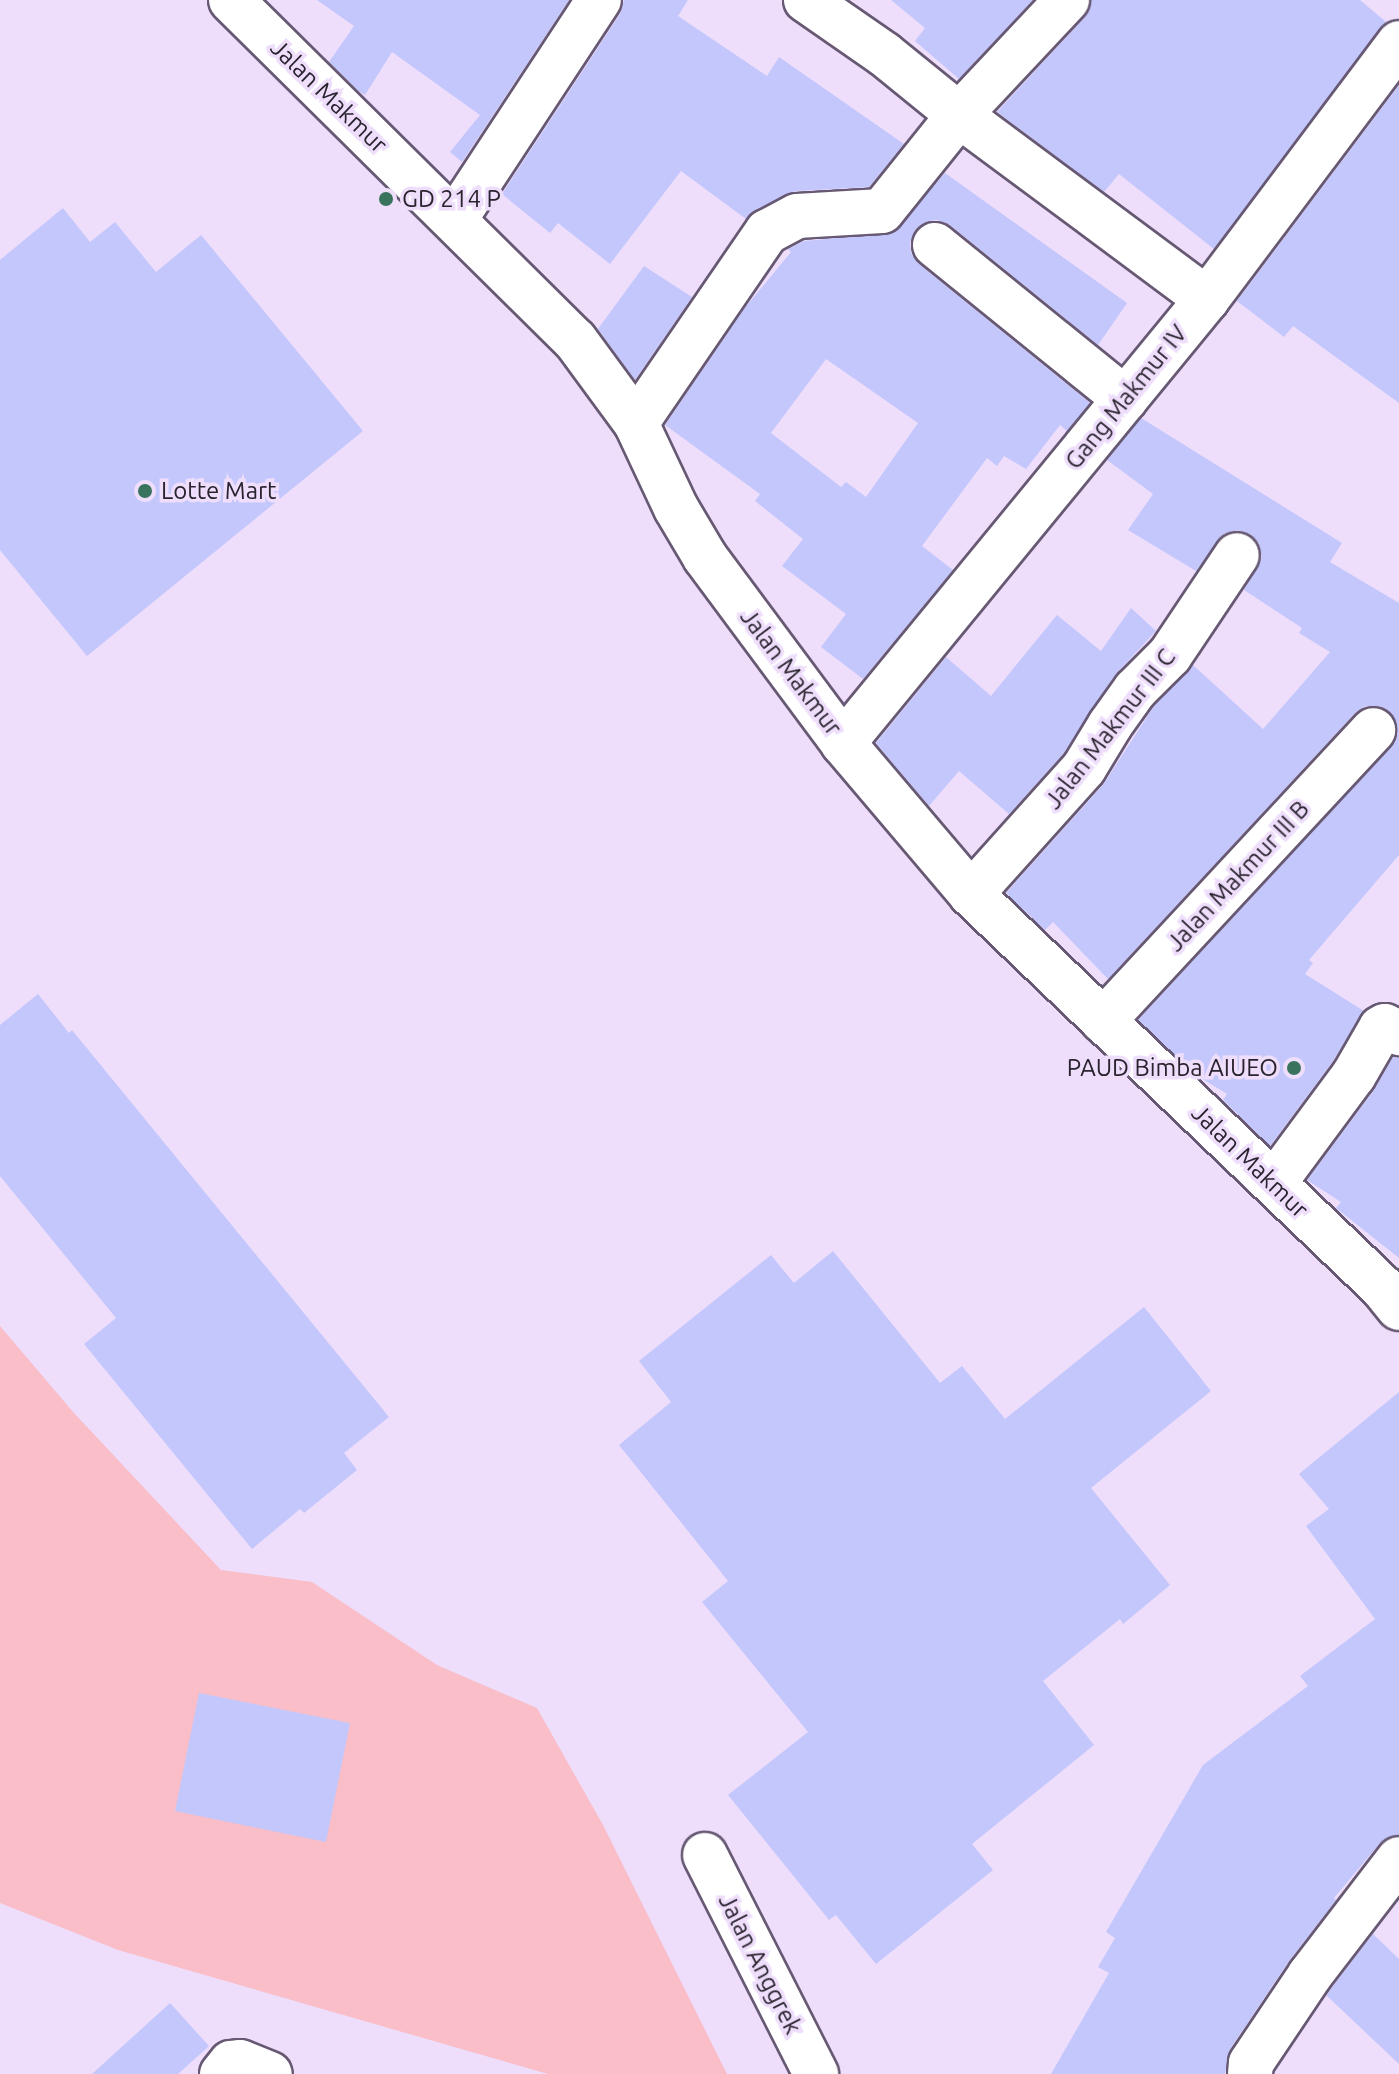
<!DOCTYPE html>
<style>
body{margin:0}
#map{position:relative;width:1399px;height:2074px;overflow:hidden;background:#eedefc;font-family:Ubuntu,sans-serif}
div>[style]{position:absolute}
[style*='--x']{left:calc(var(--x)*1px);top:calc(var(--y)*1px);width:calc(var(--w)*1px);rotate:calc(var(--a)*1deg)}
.green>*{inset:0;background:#f9bec8}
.building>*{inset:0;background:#c3c7fb}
.roads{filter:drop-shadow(2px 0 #675973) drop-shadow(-2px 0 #675973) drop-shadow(0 2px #675973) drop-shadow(0 -2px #675973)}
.street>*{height:44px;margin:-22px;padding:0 22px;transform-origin:22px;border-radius:22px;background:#fff}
.dots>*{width:22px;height:22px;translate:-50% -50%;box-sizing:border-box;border:4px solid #eedefc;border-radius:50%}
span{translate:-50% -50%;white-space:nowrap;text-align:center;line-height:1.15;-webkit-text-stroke:7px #eedefc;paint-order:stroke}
.street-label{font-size:24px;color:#29232e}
.poi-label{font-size:24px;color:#29232e}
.left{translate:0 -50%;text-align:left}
.right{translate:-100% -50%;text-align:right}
</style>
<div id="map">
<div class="green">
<div style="clip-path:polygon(0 1326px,74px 1413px,221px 1570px,312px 1582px,437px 1665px,537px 1708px,603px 1825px,727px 2074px,548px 2074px,118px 1950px,0 1903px)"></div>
</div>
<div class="building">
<div style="clip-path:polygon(317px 0,569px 0,462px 162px,450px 152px,480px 115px,392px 52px,365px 95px,357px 90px,329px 62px,354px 26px)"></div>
<div style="clip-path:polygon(624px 0,688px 0,678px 16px,767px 76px,779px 57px,904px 144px,869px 187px,795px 191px,755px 210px,746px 219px,681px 171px,610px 264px,558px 223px,550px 233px,502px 194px,620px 14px)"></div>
<div style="clip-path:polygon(891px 0,1033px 0,959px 79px,915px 41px,925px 28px)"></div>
<div style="clip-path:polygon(1091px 0,1360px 0,1386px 22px,1214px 249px,1119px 174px,1104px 192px,997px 112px,1085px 17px)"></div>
<div style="clip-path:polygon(1399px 85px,1399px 403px,1293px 326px,1284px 337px,1237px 301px)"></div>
<div style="clip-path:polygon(evenodd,945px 173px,1127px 303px,1098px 345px,950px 225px,938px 220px,927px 221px,915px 230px,910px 242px,911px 253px,919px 264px,1090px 403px,1067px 431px,1060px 425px,1026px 469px,1004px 456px,997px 466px,987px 458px,922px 546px,953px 570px,863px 679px,821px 647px,846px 614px,782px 566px,803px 539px,755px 501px,760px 494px,665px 425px,744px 309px,791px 252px,788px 249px,804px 241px,893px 233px,945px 173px,826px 359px,918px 423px,866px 497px,846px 482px,841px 487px,771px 433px,826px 359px)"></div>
<div style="clip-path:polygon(63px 208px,90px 242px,115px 222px,156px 272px,201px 235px,363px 431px,87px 656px,0 550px,0 260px)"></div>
<div style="clip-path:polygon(644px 266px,692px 297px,635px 380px,598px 329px)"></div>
<div style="clip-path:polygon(1141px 418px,1342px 543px,1330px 562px,1399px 603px,1399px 855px,1309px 960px,1313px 963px,1305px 974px,1364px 1011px,1333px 1061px,1270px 1146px,1223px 1100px,1227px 1094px,1196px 1075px,1138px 1020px,1391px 747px,1397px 735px,1397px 723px,1390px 712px,1378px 706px,1365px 706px,1355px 713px,1108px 979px,1053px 922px,1045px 930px,1006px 893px,1103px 785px,1154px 706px,1193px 665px,1263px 729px,1330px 652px,1299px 633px,1302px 628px,1244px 590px,1262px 557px,1259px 543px,1250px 534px,1238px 530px,1225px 533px,1196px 571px,1128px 530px,1153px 494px,1107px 460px)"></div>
<div style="clip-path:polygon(1131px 608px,1156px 631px,1115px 675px,1064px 753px,1009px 814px,959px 771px,929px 806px,876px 743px,946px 657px,991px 696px,1057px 615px,1101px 651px)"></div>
<div style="clip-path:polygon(38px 994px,69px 1033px,72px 1030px,389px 1417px,344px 1453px,357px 1470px,304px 1513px,300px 1509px,252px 1549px,84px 1344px,116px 1318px,0 1176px,0 1025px)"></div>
<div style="clip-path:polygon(1393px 1057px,1399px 1058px,1399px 1258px,1336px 1208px,1341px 1202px,1307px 1180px,1374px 1090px)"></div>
<div style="clip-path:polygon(833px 1251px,940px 1383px,962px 1366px,1005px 1419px,1144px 1307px,1211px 1391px,1091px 1488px,1170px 1585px,1123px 1624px,1120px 1619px,1043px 1681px,1094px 1745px,972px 1844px,993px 1870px,876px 1964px,836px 1915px,829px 1920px,728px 1795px,808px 1732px,702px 1602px,728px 1581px,619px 1445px,671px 1402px,639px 1361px,771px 1255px,794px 1283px)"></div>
<div style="clip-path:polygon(1399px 1392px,1399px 1835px,1380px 1843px,1334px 1898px,1336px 1900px,1289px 1961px,1230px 2049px,1225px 2074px,1051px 2074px,1109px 1973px,1098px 1967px,1115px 1938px,1106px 1932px,1203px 1765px,1308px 1686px,1300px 1676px,1375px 1619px,1306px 1526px,1329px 1509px,1299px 1474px)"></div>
<div style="clip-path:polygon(199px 1693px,350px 1723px,326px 1842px,175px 1811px)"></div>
<div style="clip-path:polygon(1373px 1934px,1399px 1959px,1399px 2064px,1326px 1995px)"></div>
<div style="clip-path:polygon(170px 2003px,209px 2046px,178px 2074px,92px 2074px)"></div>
</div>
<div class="roads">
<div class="street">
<div style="--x:231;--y:0;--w:484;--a:44.7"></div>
<div style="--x:575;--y:340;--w:103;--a:53.7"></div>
<div style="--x:636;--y:423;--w:94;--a:64.8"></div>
<div style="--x:676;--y:508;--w:57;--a:59.4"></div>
<div style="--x:705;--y:557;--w:232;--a:53.4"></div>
<div style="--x:843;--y:743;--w:198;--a:49.7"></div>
<div style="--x:971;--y:894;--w:569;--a:43.72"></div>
<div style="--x:1382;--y:1287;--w:27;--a:51"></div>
<div style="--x:806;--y:0;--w:95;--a:34.7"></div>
<div style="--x:884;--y:54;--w:97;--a:39.1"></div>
<div style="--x:959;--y:115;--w:309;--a:36.6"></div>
<div style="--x:455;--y:219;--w:262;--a:-56.7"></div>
<div style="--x:935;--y:245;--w:245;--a:39"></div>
<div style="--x:636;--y:423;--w:232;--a:-55.6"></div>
<div style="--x:767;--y:232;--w:34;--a:-28"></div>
<div style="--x:797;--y:216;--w:85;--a:-3.4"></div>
<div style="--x:882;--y:211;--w:123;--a:-51.3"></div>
<div style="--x:959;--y:115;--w:158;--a:-46.8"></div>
<div style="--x:843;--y:743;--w:574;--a:-50.65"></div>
<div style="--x:1207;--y:299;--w:320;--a:-53.1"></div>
<div style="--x:971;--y:894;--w:169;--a:-48.1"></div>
<div style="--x:1084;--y:768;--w:50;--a:-58.8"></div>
<div style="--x:1110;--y:725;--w:43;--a:-54.5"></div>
<div style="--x:1135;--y:690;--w:49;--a:-45"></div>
<div style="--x:1170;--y:655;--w:120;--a:-56.2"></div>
<div style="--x:1103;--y:1021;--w:397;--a:-47.1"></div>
<div style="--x:1274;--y:1183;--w:134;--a:-53.5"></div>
<div style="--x:1354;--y:1075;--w:54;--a:-60.1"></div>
<div style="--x:1381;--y:1028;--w:4;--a:-27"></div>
<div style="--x:1385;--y:1026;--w:16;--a:27"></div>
<div style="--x:705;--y:1855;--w:246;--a:63.1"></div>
<div style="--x:222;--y:2074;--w:14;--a:-51"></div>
<div style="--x:231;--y:2063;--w:9;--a:-6"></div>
<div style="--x:240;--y:2062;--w:32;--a:22"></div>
<div style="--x:1250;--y:2074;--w:11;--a:-85"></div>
<div style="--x:1251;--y:2063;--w:106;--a:-56.2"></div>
<div style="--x:1310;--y:1975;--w:146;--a:-52.5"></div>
</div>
</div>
<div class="dots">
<div style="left:386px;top:199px;background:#39735d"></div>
<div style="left:145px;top:491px;background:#39735d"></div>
<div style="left:1294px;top:1068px;background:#39735d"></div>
</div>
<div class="street-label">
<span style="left:329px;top:96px;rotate:44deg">Jalan Makmur</span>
<span style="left:1126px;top:397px;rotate:-51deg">Gang Makmur IV</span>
<span style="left:791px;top:672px;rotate:53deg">Jalan Makmur</span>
<span style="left:1110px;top:729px;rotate:-52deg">Jalan Makmur III C</span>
<span style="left:1238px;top:876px;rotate:-47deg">Jalan Makmur III B</span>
<span style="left:1250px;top:1161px;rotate:44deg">Jalan Makmur</span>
<span style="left:760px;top:1964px;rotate:63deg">Jalan Anggrek</span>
</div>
<div class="poi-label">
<span class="left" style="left:402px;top:199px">GD 214 P</span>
<span class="left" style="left:161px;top:491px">Lotte Mart</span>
<span class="right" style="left:1278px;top:1068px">PAUD Bimba AIUEO</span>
</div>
</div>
